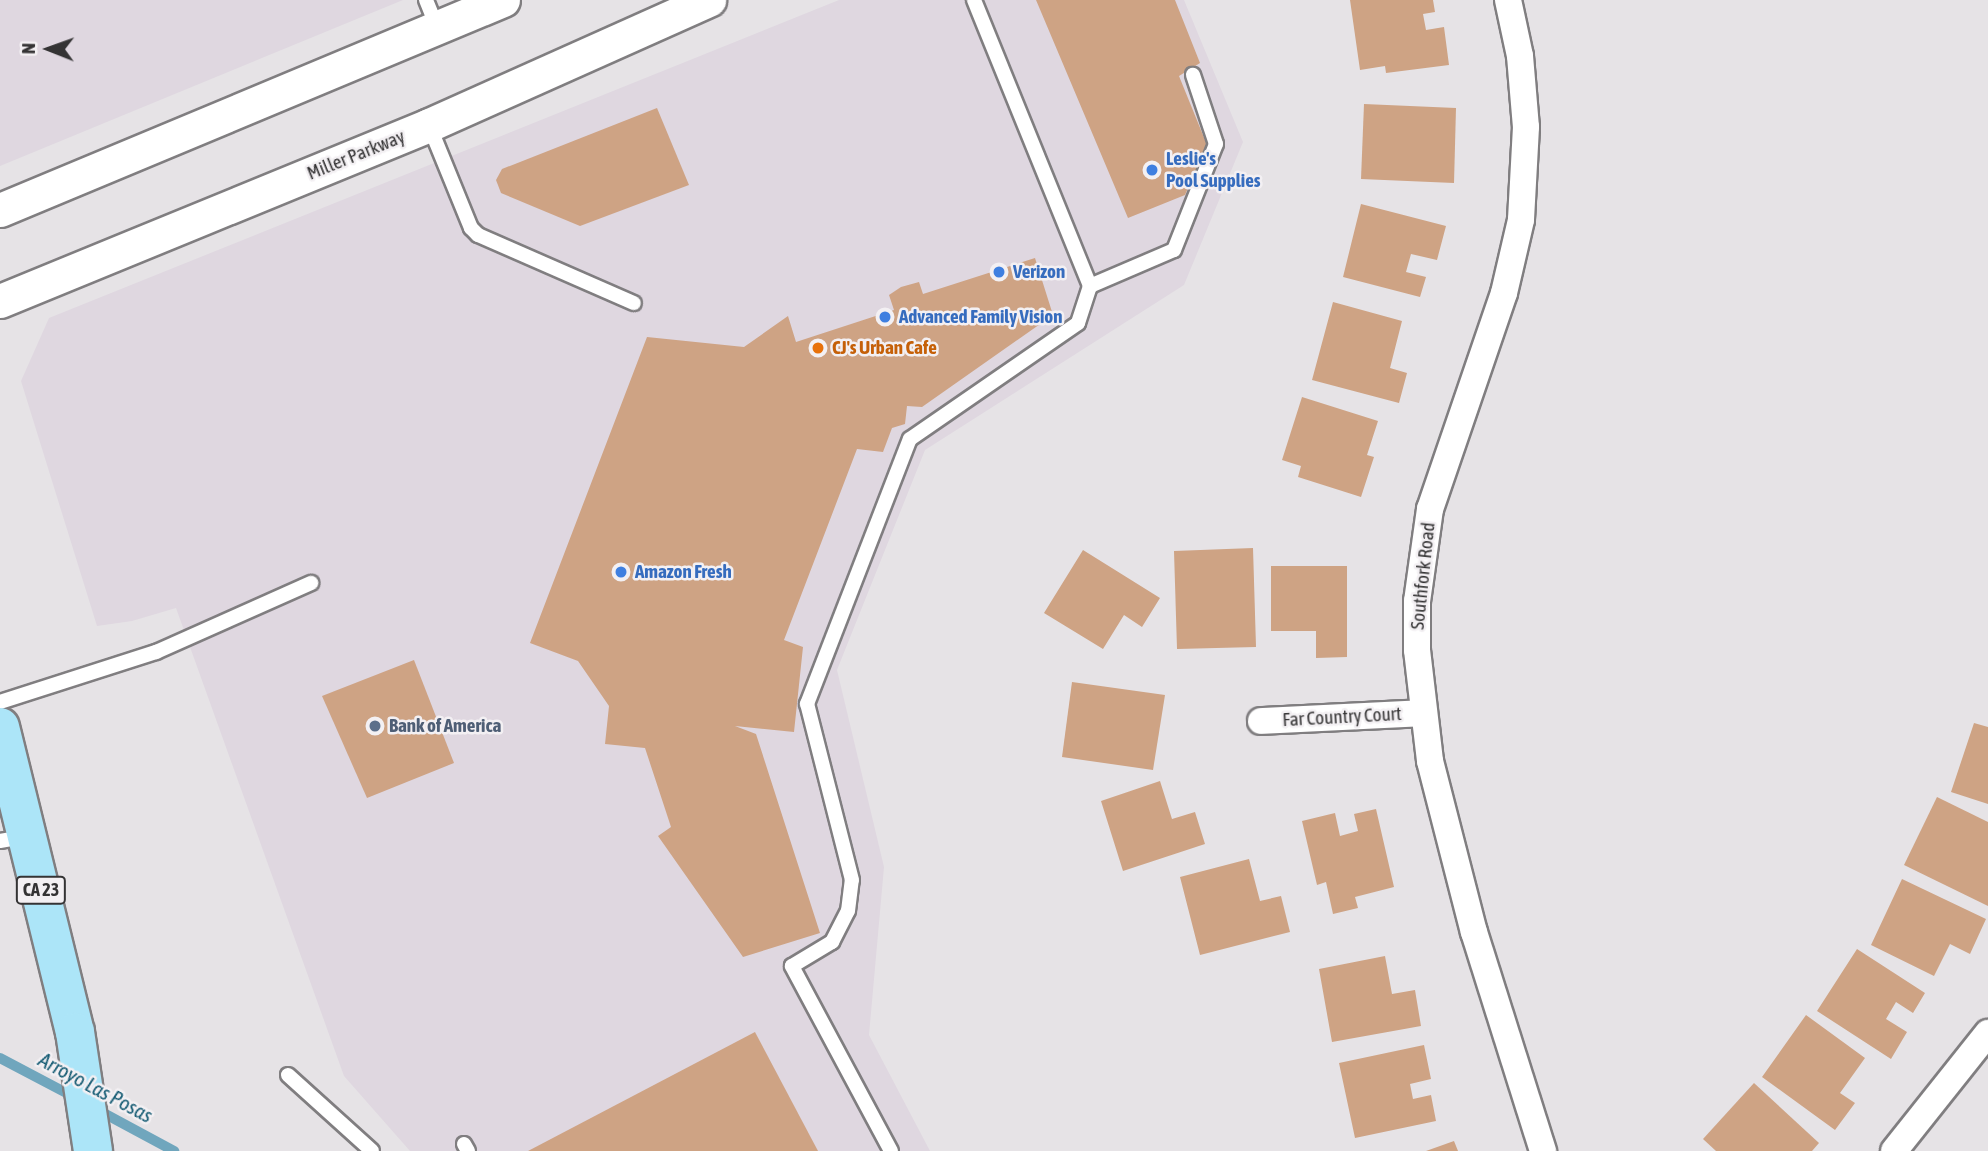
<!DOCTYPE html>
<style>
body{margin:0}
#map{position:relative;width:1988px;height:1151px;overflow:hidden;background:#e6e3e6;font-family:"Asap Condensed",sans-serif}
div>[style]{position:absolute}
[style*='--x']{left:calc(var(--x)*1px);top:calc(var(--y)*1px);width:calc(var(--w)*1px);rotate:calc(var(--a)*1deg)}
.built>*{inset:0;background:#dfd7e0}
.stream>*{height:10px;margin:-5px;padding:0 5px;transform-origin:5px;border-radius:5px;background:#70a6bd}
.building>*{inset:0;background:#cea384}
.roads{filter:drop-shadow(2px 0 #807e80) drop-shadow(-2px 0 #807e80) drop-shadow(0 2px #807e80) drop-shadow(0 -2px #807e80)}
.service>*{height:14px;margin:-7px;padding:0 7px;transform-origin:7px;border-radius:7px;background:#fff}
.minor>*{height:26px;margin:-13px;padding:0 13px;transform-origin:13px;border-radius:13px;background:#fff}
.tertiary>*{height:33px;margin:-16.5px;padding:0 16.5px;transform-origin:16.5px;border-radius:16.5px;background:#fff}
.primary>*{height:38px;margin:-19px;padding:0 19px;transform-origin:19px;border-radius:19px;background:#ace5f8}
.dots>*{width:19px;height:19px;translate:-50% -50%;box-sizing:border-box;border:4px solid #f3f0f3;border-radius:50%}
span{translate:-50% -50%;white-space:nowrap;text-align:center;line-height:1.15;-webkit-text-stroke:5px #f3f0f3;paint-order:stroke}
.shield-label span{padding:2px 5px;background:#f3f0f3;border:2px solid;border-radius:5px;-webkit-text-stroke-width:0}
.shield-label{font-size:18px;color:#343334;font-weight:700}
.street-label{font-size:19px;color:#343334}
.shop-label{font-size:19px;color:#366cbe;font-weight:700}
.left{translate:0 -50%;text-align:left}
.food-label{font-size:19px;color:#c56008;font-weight:700}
.service-label{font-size:19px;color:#4e5e75;font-weight:700}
.water-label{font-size:21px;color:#155b73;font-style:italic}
.north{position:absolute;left:14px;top:14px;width:70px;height:70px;-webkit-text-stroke:5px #f3f0f3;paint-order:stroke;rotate:271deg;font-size:19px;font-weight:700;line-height:28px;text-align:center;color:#343334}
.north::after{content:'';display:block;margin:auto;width:24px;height:32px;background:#343334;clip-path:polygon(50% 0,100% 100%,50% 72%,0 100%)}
</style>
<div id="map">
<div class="built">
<div style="clip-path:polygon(0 0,403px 0,0 166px)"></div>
<div style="clip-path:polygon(839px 0,1184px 0,1243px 142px,1184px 285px,925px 450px,837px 670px,884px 867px,869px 1035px,930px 1151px,410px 1151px,344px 1076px,176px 608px,132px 621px,97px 626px,21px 381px,49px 318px)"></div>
</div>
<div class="stream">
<div style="--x:0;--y:1058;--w:84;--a:27.8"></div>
<div style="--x:96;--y:1109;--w:89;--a:28.3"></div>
</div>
<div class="building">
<div style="clip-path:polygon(1036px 0,1175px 0,1200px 63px,1179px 76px,1207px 145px,1185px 195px,1128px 218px)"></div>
<div style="clip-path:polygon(1350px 0,1433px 0,1435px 12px,1423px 14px,1426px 30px,1444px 27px,1449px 65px,1386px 73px,1385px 66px,1360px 70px)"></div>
<div style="clip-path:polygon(1364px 104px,1456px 108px,1454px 183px,1361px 179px)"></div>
<div style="clip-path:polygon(657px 108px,689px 185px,580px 226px,501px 193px,496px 180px,502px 169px)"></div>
<div style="clip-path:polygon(1361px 204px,1446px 226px,1437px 260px,1411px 254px,1406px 272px,1426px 277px,1420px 297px,1343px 277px)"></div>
<div style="clip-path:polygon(1035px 258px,1053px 315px,922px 407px,907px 406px,905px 424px,892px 428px,883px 452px,857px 449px,784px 640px,803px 647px,794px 732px,735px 726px,756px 734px,820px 933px,743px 957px,658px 836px,671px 827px,645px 748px,605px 744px,609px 706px,578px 661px,530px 643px,647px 337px,744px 347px,788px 316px,796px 342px,894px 310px,889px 295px,901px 287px,919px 282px,923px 294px)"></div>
<div style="clip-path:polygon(1333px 302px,1402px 321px,1390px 368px,1407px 373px,1399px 403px,1312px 380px)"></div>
<div style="clip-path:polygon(1302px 397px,1378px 421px,1367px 455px,1374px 457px,1361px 497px,1298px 477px,1301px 466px,1282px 460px)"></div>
<div style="clip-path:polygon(1253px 548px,1256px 647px,1177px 649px,1174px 551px)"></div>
<div style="clip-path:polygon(1083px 550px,1160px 598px,1142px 627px,1124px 615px,1103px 649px,1044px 613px)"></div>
<div style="clip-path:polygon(1271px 566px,1347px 566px,1347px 657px,1316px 658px,1316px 631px,1271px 631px)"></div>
<div style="clip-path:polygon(414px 660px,454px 763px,367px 798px,322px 696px)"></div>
<div style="clip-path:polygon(1072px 682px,1165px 695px,1153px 770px,1062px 757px)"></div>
<div style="clip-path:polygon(1974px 723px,1988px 727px,1988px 804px,1951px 792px)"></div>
<div style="clip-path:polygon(1160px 781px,1172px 819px,1195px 812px,1205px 844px,1123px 871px,1101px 801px)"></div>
<div style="clip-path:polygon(1937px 797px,1988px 822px,1988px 906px,1904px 865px)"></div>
<div style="clip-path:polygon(1376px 809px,1394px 887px,1355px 897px,1358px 908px,1333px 914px,1326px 882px,1317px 885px,1302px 821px,1335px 813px,1340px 836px,1358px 831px,1354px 814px)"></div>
<div style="clip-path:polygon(1249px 859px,1260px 901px,1281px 896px,1290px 932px,1200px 955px,1180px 877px)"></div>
<div style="clip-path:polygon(1902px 879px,1986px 919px,1970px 954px,1950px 944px,1934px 976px,1871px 945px)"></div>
<div style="clip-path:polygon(1857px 949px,1925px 993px,1913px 1013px,1896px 1002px,1886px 1019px,1907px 1032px,1891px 1059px,1817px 1011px)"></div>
<div style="clip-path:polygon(1385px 956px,1392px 994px,1415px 990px,1421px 1026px,1332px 1042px,1319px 969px)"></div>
<div style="clip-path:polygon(1806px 1015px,1865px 1058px,1840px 1093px,1855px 1103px,1835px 1130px,1762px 1077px)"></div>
<div style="clip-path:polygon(755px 1032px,818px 1151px,528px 1151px)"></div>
<div style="clip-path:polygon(1424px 1045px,1431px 1079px,1410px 1084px,1413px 1099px,1431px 1095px,1436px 1121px,1355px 1138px,1339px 1063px)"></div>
<div style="clip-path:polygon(1754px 1083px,1819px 1143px,1812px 1151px,1716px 1151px,1703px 1139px)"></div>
<div style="clip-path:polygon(1454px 1141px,1458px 1151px,1426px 1151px)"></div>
</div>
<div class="roads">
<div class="service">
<div style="--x:426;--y:0;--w:29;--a:68"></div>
<div style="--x:974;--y:0;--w:309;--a:67.9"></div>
<div style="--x:429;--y:125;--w:111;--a:67.8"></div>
<div style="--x:471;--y:228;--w:10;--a:45"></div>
<div style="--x:478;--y:235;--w:170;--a:23.6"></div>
<div style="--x:0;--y:702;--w:164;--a:-17.8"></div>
<div style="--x:156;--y:652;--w:170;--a:-24"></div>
<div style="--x:0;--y:841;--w:27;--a:-10"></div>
<div style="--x:288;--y:1075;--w:113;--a:42.1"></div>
<div style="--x:464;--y:1144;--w:8;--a:60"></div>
<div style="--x:891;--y:1151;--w:210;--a:-118.2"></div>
<div style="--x:792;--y:966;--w:47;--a:-31"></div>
<div style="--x:832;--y:942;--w:35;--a:-63"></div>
<div style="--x:848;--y:911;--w:31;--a:-83"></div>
<div style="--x:852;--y:880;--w:182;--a:-104.3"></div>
<div style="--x:807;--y:704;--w:284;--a:-68.8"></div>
<div style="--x:910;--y:439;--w:204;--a:-34.6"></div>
<div style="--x:1078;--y:323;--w:39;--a:-72"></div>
<div style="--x:1090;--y:286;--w:91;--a:-23.2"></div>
<div style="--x:1174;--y:250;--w:114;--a:-68.4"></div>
<div style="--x:1216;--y:144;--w:73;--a:-108.4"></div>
</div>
<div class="minor">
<div style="--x:1508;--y:0;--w:57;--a:77.9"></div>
<div style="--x:1520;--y:56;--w:71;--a:85.2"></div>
<div style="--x:1526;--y:127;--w:93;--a:93.1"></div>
<div style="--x:1521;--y:220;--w:75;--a:103.1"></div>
<div style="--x:1504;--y:293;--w:228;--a:108.9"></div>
<div style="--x:1430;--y:509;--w:93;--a:98"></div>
<div style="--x:1417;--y:601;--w:49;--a:90"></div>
<div style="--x:1417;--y:650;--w:112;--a:83.3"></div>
<div style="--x:1430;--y:761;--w:177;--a:75.6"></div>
<div style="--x:1474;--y:932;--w:230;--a:72.5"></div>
<div style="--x:1261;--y:721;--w:162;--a:-2.8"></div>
<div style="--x:1894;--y:1151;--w:151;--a:-51.5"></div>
</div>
<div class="tertiary">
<div style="--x:0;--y:210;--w:545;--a:-22.66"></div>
<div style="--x:0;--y:301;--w:464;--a:-22.3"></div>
<div style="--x:429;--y:125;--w:307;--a:-24.1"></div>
</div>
<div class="primary">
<div style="--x:0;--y:727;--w:314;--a:76.2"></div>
<div style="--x:75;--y:1032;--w:120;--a:81.4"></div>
</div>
</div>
<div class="dots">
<div style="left:1152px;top:170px;background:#3f7fe0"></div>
<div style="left:999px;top:272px;background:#3f7fe0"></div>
<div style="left:885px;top:317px;background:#3f7fe0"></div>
<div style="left:818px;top:348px;background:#e8710a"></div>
<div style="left:621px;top:572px;background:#3f7fe0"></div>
<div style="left:375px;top:726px;background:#5c6f8a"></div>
</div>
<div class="shield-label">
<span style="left:41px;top:890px">CA 23</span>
</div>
<div class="street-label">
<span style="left:356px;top:155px;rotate:-22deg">Miller Parkway</span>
<span style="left:1423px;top:576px;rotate:-84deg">Southfork Road</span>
<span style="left:1342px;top:717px;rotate:-3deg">Far Country Court</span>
</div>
<div class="shop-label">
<span class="left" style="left:1166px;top:170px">Leslie's<br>Pool Supplies</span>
<span class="left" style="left:1013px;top:272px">Verizon</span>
<span class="left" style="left:899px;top:317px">Advanced Family Vision</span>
<span class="left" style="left:635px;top:572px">Amazon Fresh</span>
</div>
<div class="food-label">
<span class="left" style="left:832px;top:348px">CJ's Urban Cafe</span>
</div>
<div class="service-label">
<span class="left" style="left:389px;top:726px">Bank of America</span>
</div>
<div class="water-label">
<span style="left:96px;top:1087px;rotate:28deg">Arroyo Las Posas</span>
</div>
<div class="north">N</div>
</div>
